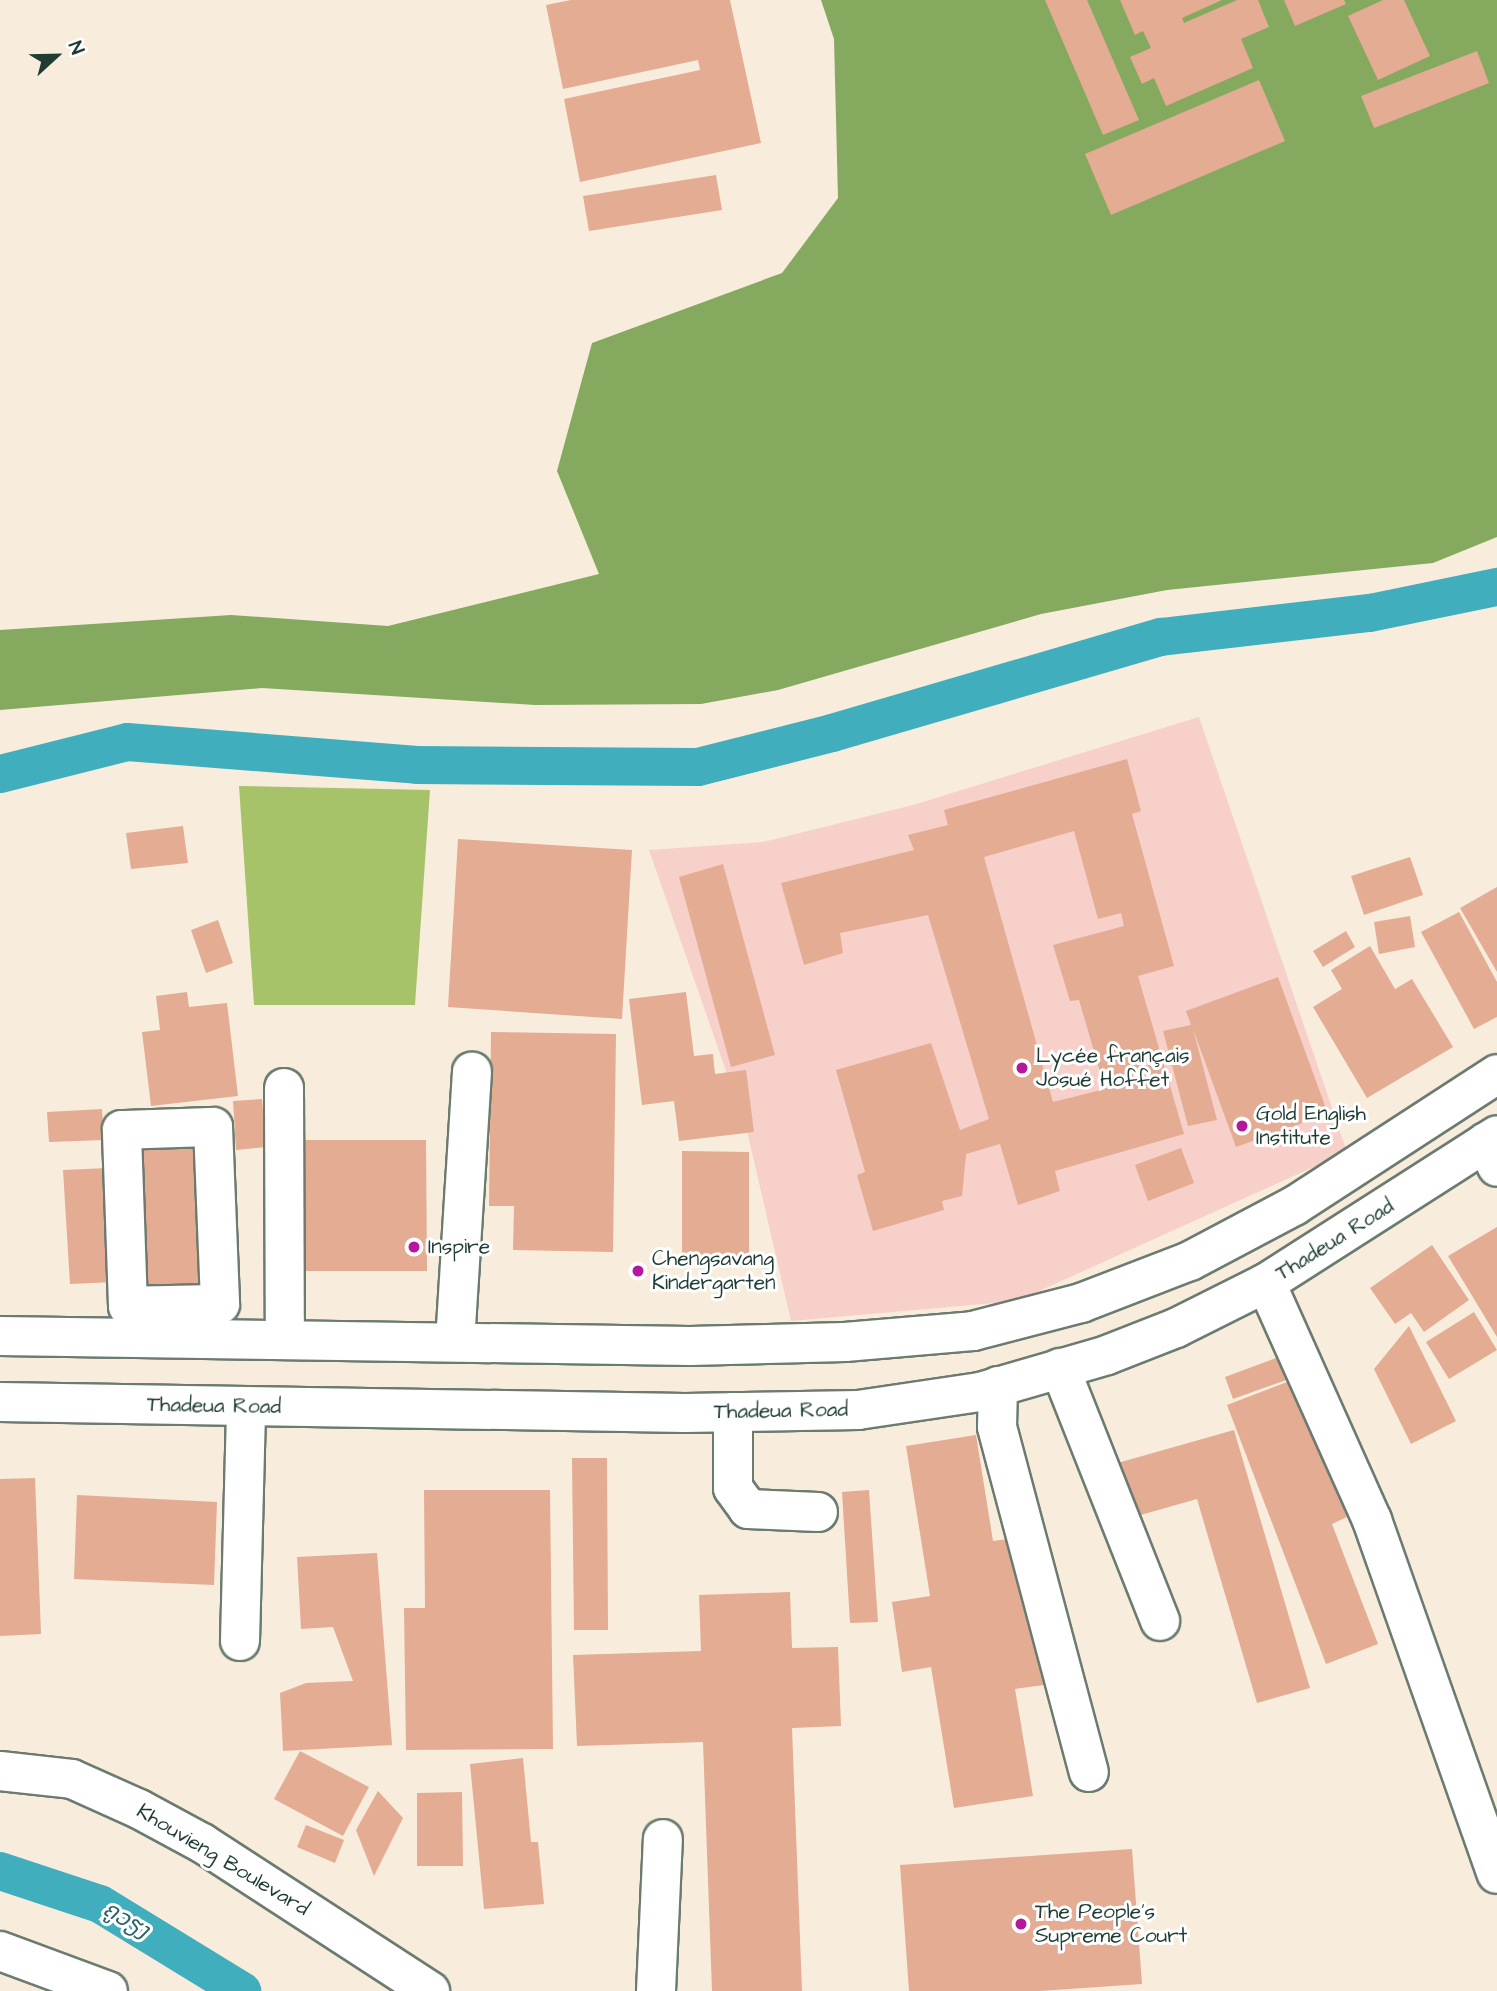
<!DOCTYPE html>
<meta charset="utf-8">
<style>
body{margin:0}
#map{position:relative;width:1497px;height:1991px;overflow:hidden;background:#f8eddc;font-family:"Architects Daughter","Noto Sans Lao",sans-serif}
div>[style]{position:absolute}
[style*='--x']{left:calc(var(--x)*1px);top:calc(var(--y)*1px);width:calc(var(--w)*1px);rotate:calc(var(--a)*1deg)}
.built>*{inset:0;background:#f7d0ca}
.green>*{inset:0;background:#a7c36a}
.forest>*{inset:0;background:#85a95e}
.canal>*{height:38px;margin:-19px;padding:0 19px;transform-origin:19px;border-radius:19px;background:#40aebd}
.building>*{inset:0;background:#e3ac93}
.roads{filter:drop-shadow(2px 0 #6b7b6f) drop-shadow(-2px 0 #6b7b6f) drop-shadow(0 2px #6b7b6f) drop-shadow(0 -2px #6b7b6f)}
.minor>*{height:38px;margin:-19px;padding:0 19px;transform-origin:19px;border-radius:19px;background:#fff}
.major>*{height:38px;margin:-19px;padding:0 19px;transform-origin:19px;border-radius:19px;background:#fff}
.dots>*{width:19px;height:19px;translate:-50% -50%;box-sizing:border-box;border:4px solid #fff;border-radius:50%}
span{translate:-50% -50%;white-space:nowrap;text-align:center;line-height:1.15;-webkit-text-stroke:6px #fff;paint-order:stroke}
.poi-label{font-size:21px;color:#1f3d34}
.left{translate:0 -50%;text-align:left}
.street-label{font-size:21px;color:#1f3d34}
.water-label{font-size:23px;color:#2b6564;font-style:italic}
.north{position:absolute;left:21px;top:21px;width:70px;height:70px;-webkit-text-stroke:5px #fff;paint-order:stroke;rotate:68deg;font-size:19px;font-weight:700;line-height:28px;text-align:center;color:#1f3d34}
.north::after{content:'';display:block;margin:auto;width:24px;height:32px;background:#1f3d34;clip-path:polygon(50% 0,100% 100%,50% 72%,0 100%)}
</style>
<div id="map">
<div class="built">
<div style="clip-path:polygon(1199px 717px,1347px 1152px,1017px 1301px,791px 1321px,747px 1131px,649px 850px,763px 842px,913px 805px)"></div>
</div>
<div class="green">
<div style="clip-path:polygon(239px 786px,430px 790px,415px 1005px,254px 1005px)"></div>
</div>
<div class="forest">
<div style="clip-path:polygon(821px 0,1497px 0,1497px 537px,1433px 563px,1167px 590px,1041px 614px,778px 690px,701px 704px,535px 705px,262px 688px,0 710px,0 630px,231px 615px,388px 626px,599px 574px,557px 471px,592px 343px,782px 273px,838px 198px,834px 39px)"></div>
</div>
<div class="canal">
<div style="--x:0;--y:774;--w:131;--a:-14.1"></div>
<div style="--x:127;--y:742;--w:291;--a:4.5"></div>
<div style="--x:417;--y:765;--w:281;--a:0.4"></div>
<div style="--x:698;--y:767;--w:138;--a:-14.2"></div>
<div style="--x:832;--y:733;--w:343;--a:-16.3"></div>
<div style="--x:1161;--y:637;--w:210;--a:-6.6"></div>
<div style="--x:1370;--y:613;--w:130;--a:-11.6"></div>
<div style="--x:0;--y:1871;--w:105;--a:18.3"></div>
<div style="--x:100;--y:1904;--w:167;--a:31.5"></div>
</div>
<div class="building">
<div style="clip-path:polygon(571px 0,730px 0,761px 143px,580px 182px,564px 99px,700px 70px,698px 60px,563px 89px,546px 5px)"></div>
<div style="clip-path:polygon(1045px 0,1087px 0,1139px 120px,1103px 135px)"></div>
<div style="clip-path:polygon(1120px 0,1222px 0,1182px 18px,1184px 23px,1237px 0,1258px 0,1269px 27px,1241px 39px,1253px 68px,1166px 106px,1154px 78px,1142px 84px,1130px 57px,1151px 48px,1143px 31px,1135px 35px)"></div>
<div style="clip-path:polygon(1284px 0,1344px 0,1346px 4px,1295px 26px)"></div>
<div style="clip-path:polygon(1383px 0,1404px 0,1430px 56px,1378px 80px,1348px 16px)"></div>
<div style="clip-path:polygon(1477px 51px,1489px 83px,1374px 128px,1361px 96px)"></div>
<div style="clip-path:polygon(1259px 80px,1285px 141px,1111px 215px,1085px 154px)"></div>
<div style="clip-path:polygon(716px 175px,722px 210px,589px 231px,583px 196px)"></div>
<div style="clip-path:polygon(evenodd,1127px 759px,1141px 811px,1132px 814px,1174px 966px,1138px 976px,1184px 1134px,1055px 1171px,1060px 1191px,1018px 1205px,1000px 1144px,966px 1154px,962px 1196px,942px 1201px,944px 1210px,873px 1231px,857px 1175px,865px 1172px,836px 1070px,931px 1043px,960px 1130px,989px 1119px,928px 915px,840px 933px,843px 953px,804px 965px,781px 883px,914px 850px,908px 835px,948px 825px,944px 810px,1127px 759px,1074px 831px,1098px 919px,1121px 913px,1124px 926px,1053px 945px,1070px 1001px,1079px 1000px,1105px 1089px,1053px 1102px,984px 857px,1074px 831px)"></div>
<div style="clip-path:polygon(183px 826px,188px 863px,131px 869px,126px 833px)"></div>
<div style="clip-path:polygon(458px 839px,632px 850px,622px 1019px,448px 1007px)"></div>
<div style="clip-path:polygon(1410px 857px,1423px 895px,1364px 915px,1351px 876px)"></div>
<div style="clip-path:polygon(723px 864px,775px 1055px,731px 1067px,679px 877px)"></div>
<div style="clip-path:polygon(1497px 887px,1497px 972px,1460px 908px)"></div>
<div style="clip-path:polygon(1459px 912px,1497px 982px,1497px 1017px,1474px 1029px,1421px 932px)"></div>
<div style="clip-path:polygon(1410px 916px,1415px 947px,1379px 954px,1374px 922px)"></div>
<div style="clip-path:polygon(218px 920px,233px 963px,206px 973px,191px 930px)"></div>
<div style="clip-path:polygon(1346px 931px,1355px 947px,1323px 967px,1313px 951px)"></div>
<div style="clip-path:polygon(1370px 946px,1395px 989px,1412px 979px,1453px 1047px,1367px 1098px,1313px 1007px,1342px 989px,1331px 970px)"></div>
<div style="clip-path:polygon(1278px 977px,1328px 1114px,1236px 1147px,1193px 1029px,1217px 1120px,1188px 1126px,1163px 1031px,1191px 1025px,1186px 1011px)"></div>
<div style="clip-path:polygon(187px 992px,189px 1007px,227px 1003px,238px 1096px,151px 1106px,142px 1032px,160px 1030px,156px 996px)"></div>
<div style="clip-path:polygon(686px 992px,694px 1056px,713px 1054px,715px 1074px,746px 1070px,754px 1132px,679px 1141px,674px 1101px,642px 1105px,629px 999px)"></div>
<div style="clip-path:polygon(491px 1032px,616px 1034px,613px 1252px,513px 1250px,514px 1206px,489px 1206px)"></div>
<div style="clip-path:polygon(262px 1099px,266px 1147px,236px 1150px,233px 1101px)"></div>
<div style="clip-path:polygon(102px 1109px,104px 1140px,49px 1142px,47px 1112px)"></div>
<div style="clip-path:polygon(291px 1140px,426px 1140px,427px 1271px,292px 1271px)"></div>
<div style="clip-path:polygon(196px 1145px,201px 1287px,145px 1288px,140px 1147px)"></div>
<div style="clip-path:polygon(1181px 1148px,1194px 1183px,1148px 1201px,1135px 1165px)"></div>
<div style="clip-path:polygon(682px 1151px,749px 1152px,749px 1266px,682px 1265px)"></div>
<div style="clip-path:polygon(108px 1168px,115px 1282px,70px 1284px,63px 1170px)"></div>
<div style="clip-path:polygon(1497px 1227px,1497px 1337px,1448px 1256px)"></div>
<div style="clip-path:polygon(1432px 1245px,1469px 1300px,1424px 1332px,1411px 1313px,1395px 1324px,1370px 1288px)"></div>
<div style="clip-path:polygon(1474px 1312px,1497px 1350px,1449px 1379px,1426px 1342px)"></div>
<div style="clip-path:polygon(1409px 1326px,1456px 1421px,1411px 1444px,1374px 1369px)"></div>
<div style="clip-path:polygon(1281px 1356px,1289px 1379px,1233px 1399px,1225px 1377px)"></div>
<div style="clip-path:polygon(1295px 1379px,1347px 1517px,1332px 1524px,1378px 1644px,1326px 1664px,1227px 1405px)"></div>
<div style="clip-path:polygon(1234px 1430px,1310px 1688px,1257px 1703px,1197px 1499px,1123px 1520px,1107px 1466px)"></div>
<div style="clip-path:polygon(976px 1435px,993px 1541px,1021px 1537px,1044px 1685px,1015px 1689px,1033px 1796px,954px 1808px,931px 1667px,902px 1672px,892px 1602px,930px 1596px,906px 1446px)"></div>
<div style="clip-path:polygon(572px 1458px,607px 1458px,608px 1630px,574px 1630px)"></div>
<div style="clip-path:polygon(35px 1478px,41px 1634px,0 1636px,0 1479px)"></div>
<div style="clip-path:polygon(424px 1490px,550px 1490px,553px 1749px,406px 1750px,404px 1608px,425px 1608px)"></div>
<div style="clip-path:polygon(869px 1490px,878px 1622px,850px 1623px,842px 1492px)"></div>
<div style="clip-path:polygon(77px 1495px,217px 1502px,214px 1585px,74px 1579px)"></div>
<div style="clip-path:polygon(377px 1553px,392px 1745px,283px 1751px,280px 1693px,306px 1683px,353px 1681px,333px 1627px,301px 1629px,297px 1557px)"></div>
<div style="clip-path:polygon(790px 1592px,792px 1648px,838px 1647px,841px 1726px,792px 1728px,802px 1991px,712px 1991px,703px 1742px,577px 1746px,573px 1655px,701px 1651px,699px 1595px)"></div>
<div style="clip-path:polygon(300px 1751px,369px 1787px,343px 1836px,274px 1799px)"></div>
<div style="clip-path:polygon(523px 1758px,531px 1842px,538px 1842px,544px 1904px,484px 1909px,470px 1764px)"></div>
<div style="clip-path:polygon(378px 1791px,403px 1818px,374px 1876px,356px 1830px)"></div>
<div style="clip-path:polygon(462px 1792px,463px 1866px,417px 1866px,417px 1793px)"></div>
<div style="clip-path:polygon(306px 1825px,344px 1840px,335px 1863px,297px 1847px)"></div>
<div style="clip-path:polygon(1132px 1849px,1142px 1984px,1040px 1991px,909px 1991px,900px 1865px)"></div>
</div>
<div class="roads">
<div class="minor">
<div style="--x:284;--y:1088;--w:251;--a:89.8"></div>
<div style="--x:213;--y:1127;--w:177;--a:87.7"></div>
<div style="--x:220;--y:1304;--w:92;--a:178.8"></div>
<div style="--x:128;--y:1306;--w:176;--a:-92"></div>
<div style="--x:122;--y:1130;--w:91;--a:-1.9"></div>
<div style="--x:1486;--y:1142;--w:27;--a:66"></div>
<div style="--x:1266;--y:1283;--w:260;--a:65.9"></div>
<div style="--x:1372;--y:1520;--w:375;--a:70.6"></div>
<div style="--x:455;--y:1342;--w:271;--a:-86.4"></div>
<div style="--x:1060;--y:1368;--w:272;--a:68.4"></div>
<div style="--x:998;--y:1386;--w:41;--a:91.4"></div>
<div style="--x:997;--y:1427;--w:357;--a:75.1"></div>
<div style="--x:733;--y:1412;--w:76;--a:90"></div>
<div style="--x:733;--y:1488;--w:26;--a:54"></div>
<div style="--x:748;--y:1509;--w:70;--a:2.5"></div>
<div style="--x:240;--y:1641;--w:235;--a:-88.5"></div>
<div style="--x:0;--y:1771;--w:72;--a:6.3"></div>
<div style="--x:72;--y:1779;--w:73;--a:24.1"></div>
<div style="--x:139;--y:1809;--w:72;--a:28.4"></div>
<div style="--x:202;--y:1843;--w:272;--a:33"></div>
<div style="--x:0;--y:1951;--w:115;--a:20.3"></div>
<div style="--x:656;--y:1991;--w:152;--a:-87.4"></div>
</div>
<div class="major">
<div style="--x:0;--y:1336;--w:690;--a:0.83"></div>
<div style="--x:690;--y:1346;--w:155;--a:-1.5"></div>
<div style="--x:845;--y:1342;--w:128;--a:-4.9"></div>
<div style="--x:973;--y:1331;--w:112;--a:-14.5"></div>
<div style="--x:1081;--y:1303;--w:117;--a:-21.1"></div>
<div style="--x:1190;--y:1261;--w:118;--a:-27.9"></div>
<div style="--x:1294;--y:1206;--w:242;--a:-33"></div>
<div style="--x:0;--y:1402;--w:685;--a:0.92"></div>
<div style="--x:685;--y:1413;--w:173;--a:-1"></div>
<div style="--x:858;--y:1410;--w:123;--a:-8.4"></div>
<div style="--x:980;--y:1392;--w:132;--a:-16.2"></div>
<div style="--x:1107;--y:1355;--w:74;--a:-21.4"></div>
<div style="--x:1176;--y:1328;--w:101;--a:-26.6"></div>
<div style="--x:1266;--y:1283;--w:274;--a:-32.6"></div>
</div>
</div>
<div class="dots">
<div style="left:1022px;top:1068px;background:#b5179e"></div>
<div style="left:1242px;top:1126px;background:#b5179e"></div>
<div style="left:414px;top:1247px;background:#b5179e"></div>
<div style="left:638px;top:1271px;background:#b5179e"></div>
<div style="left:1021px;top:1924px;background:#b5179e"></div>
</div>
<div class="poi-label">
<span class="left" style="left:1036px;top:1068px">Lycée français<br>Josué Hoffet</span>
<span class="left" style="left:1256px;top:1126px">Gold English<br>Institute</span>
<span class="left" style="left:428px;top:1247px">Inspire</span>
<span class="left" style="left:652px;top:1271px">Chengsavang<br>Kindergarten</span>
<span class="left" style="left:1035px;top:1924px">The People's<br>Supreme Court</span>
</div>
<div class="street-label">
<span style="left:1335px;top:1240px;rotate:-32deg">Thadeua Road</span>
<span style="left:214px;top:1406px;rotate:1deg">Thadeua Road</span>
<span style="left:781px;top:1411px;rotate:-1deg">Thadeua Road</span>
<span style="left:223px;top:1860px;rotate:31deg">Khouvieng Boulevard</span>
</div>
<div class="water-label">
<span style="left:126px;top:1920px;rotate:31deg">ຄູວຽງ</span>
</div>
<div class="north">N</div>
</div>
